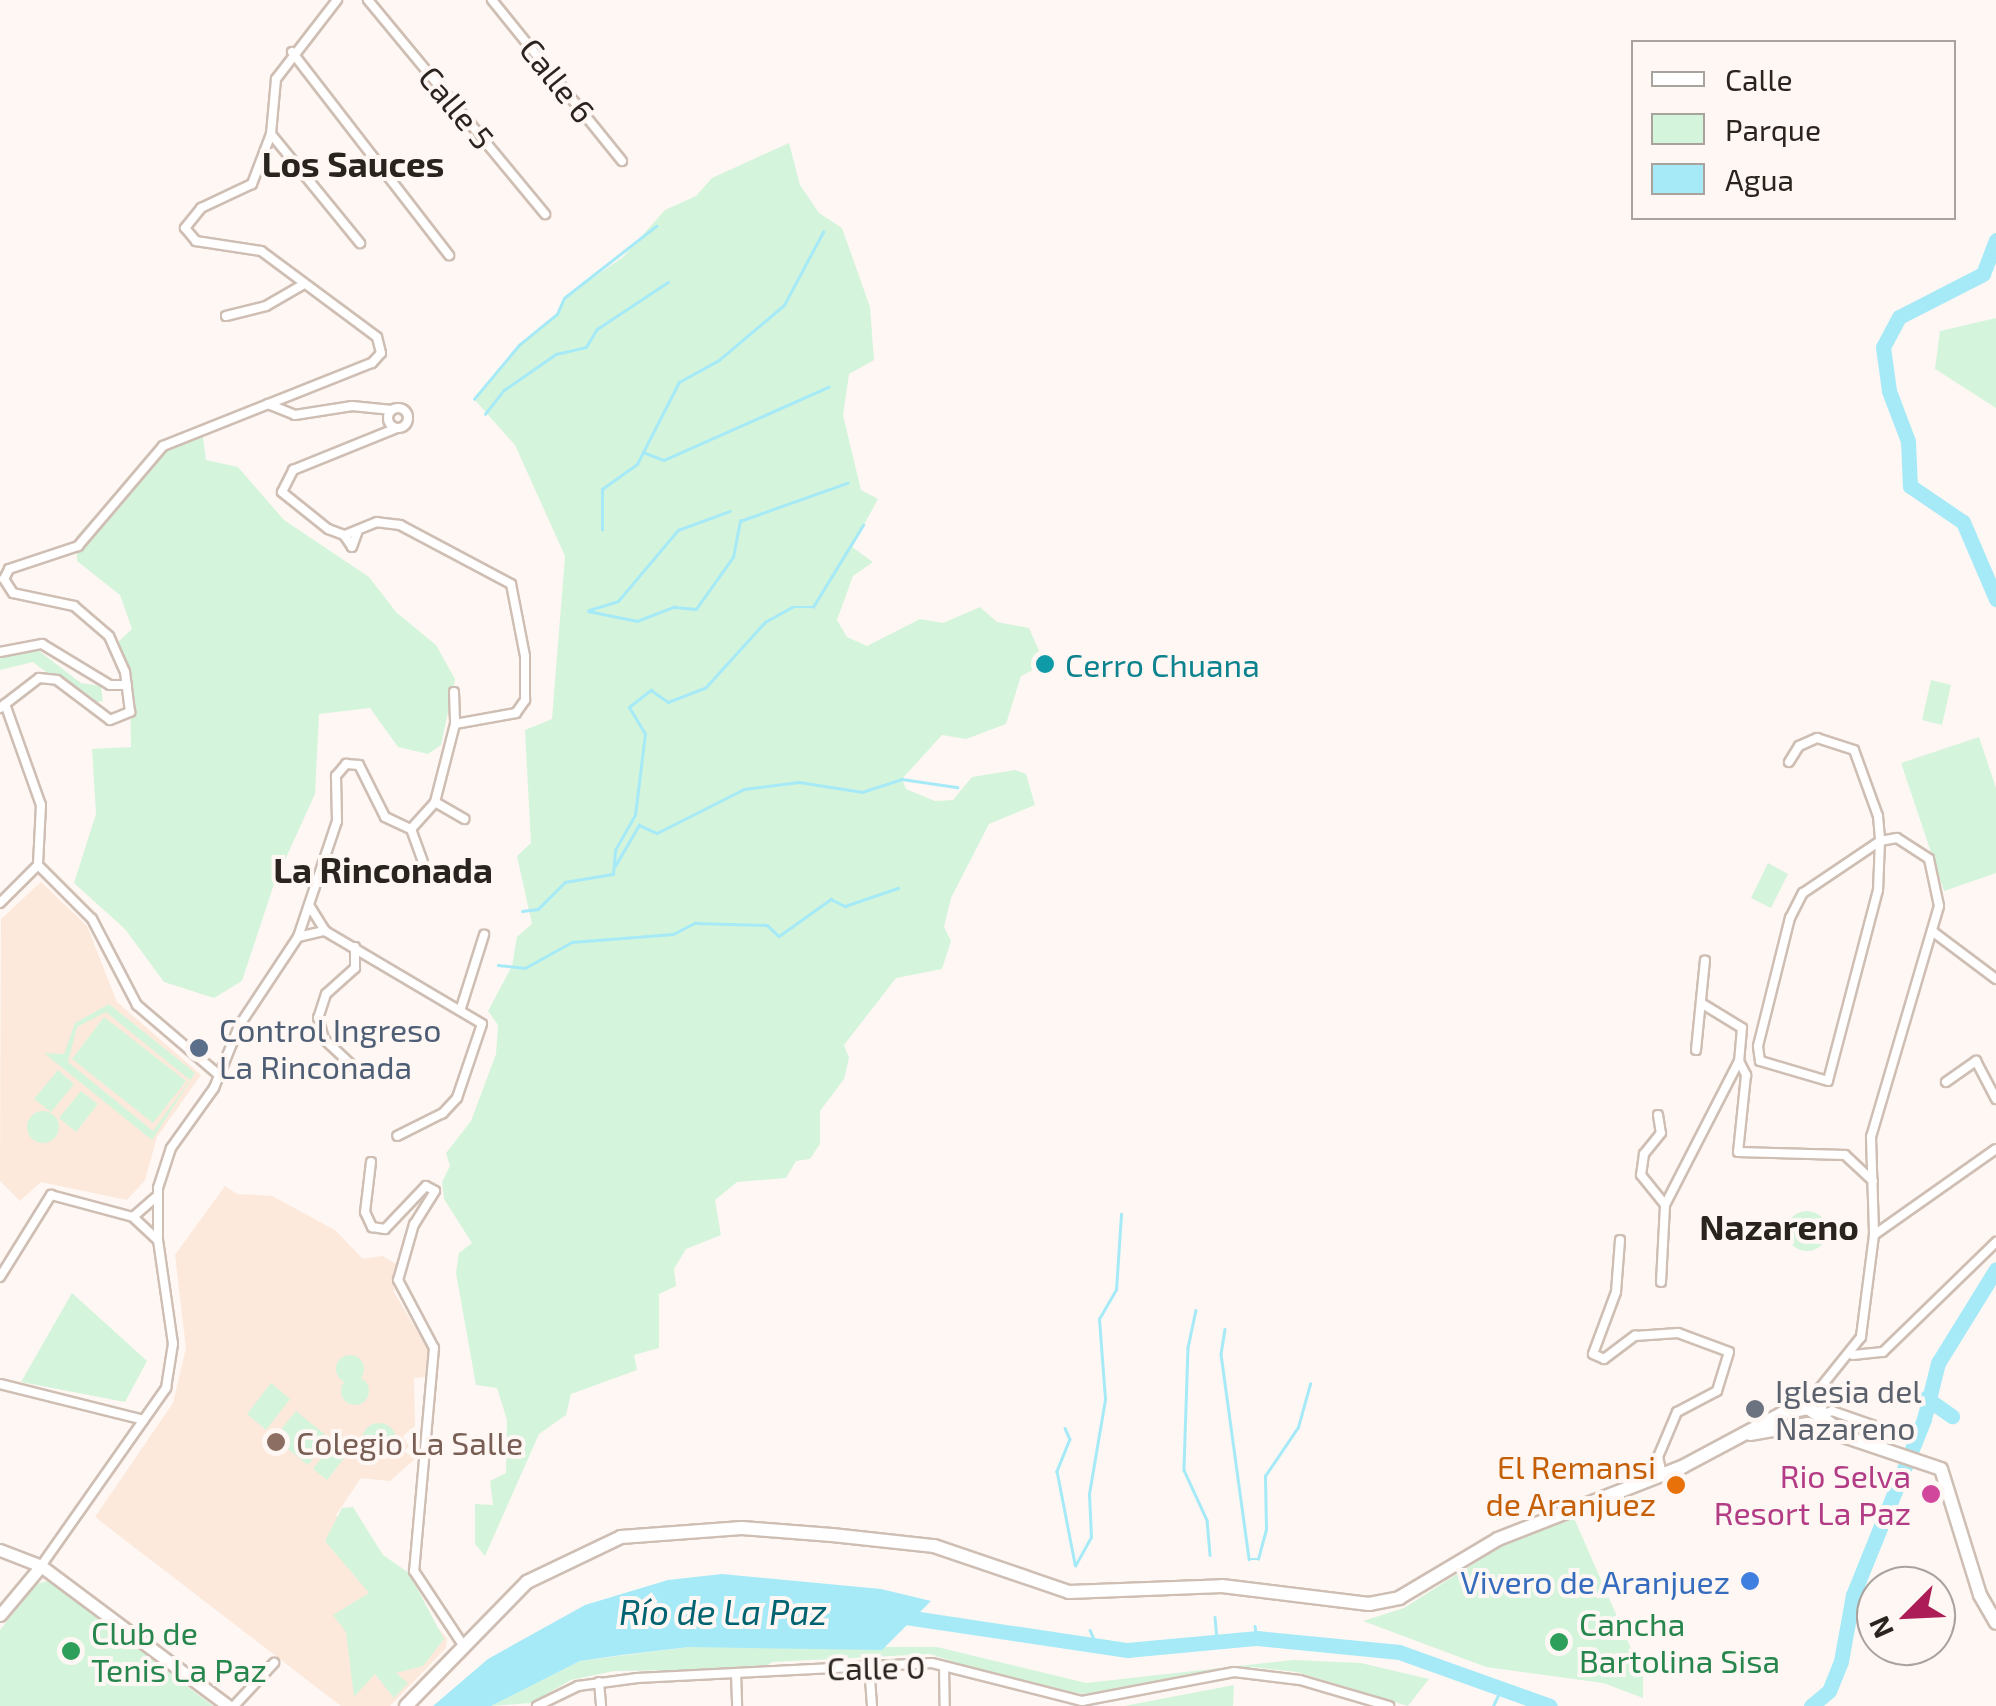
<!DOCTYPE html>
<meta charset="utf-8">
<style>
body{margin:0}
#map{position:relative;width:1996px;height:1706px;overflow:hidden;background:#fef7f3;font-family:"Exo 2",sans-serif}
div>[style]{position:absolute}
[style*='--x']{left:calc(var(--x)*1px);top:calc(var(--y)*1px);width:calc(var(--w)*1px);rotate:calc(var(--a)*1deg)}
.built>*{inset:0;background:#fce9db}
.green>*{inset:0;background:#d5f4dc}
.round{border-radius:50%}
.water>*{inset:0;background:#a6eaf7}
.stream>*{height:2.5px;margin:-1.25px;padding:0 1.25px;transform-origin:1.25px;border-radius:1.25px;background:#a6eaf7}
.river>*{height:15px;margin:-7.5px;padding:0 7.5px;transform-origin:7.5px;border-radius:7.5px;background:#a6eaf7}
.roads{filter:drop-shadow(2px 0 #cfbeb3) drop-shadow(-2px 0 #cfbeb3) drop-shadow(0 2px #cfbeb3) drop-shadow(0 -2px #cfbeb3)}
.street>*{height:8px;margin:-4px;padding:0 4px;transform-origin:4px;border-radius:4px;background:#fff}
.street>.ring{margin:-4px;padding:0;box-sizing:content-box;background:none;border:8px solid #fff;border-radius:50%}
.secondary>*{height:11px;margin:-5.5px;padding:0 5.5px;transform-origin:5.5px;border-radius:5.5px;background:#fff}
.primary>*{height:12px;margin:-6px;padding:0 6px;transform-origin:6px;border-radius:6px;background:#fff}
.dots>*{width:28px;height:28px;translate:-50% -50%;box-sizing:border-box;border:5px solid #fef7f3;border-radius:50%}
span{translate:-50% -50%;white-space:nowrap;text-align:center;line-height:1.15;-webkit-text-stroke:8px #fef7f3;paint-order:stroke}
.street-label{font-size:32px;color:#2a241f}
.culture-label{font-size:32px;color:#0d838f}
.left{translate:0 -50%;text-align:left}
.service-label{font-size:32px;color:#4e5e75}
.worship-label{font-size:32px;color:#5b616d}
.education-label{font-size:32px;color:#785e54}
.food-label{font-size:32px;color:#c56008}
.right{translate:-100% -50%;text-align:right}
.hotel-label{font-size:32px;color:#b23c85}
.shop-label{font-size:32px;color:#366cbe}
.leisure-label{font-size:32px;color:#27864d}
.neighbourhood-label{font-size:35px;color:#2a241f;font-weight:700}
.water-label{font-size:35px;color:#006371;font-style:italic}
.legend{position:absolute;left:1631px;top:40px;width:325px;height:180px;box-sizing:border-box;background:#fef7f3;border:2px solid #a9a39e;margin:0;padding:12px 18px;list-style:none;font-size:30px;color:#2a241f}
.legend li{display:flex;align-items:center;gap:20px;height:50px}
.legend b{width:50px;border:2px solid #a9a39e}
.north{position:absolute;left:1856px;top:1566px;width:100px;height:100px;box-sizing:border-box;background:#fef7f3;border:2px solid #a9a39e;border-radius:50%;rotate:246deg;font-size:28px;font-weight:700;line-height:40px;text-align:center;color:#2a241f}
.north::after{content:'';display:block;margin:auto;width:35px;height:45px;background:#ac1d57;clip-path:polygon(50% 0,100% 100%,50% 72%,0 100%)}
</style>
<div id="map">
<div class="built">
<div style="clip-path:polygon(41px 882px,87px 926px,117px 1002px,201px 1075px,157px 1137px,145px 1180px,127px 1200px,41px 1182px,20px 1201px,0 1181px,1px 919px)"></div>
<div style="clip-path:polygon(225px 1186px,237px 1194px,272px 1196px,335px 1230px,363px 1259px,383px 1256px,396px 1264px,394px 1292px,430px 1353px,424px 1377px,414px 1378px,415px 1426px,403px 1436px,409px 1447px,404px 1451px,415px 1459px,390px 1481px,361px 1478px,336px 1515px,447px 1638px,446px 1648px,390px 1706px,341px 1706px,95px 1517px,173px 1403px,186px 1348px,175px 1255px)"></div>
</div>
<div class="green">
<div style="clip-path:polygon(789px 143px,800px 185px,819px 213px,842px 228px,870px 307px,874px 360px,849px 374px,843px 415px,861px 490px,878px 499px,852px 547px,873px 562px,853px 576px,837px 620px,847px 637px,867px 646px,920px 619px,943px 623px,980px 607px,997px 622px,1029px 628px,1045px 664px,1021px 676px,1006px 724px,966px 739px,942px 735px,902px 779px,906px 789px,935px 801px,953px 800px,972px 777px,1015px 770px,1026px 774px,1035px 805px,989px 824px,951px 898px,944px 927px,951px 941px,942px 969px,896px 978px,844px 1045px,849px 1058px,844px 1079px,820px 1111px,820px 1144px,810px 1159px,796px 1161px,786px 1178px,737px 1182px,715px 1200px,721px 1235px,686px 1249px,674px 1269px,676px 1286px,659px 1294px,659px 1348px,634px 1355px,637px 1370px,571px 1394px,566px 1415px,539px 1434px,485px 1556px,475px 1544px,475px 1504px,493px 1505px,490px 1481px,506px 1473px,507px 1420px,497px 1388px,476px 1385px,456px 1273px,459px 1253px,472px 1243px,444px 1199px,442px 1182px,450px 1166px,446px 1153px,471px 1121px,496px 1054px,498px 1025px,488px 1011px,512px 966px,517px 937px,532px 924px,517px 856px,531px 843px,525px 730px,552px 719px,565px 556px,515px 445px,474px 399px,519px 345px,557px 315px,564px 298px,623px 257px,665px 210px,696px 196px,712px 178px)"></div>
<div style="clip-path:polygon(1996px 318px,1996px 408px,1935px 369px,1940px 331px)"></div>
<div style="clip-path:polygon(202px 431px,206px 460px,238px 467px,284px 520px,369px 577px,396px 612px,436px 645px,455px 679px,441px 745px,428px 754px,398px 747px,370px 708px,319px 714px,315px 794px,274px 884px,242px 981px,214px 998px,164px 982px,125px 929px,74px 883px,96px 814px,92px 749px,131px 747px,130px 689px,118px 642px,132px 629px,120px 595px,77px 561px,76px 537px,157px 446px)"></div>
<div style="clip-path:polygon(35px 648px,81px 683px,101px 686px,103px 701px,87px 704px,33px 662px,0 670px,0 651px)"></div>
<div style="clip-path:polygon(1931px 680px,1951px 685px,1942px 725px,1922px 720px)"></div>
<div style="clip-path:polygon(1979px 737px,1996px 788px,1996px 873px,1944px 891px,1901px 763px)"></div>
<div style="clip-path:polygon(1768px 863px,1788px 874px,1771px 908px,1751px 898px)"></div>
<div style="clip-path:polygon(evenodd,109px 1004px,195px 1073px,152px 1140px,44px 1053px,64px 1054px,75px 1023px,109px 1004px,106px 1012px,190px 1080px,153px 1131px,68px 1062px,77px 1027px,106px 1012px)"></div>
<div style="clip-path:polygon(104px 1017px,186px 1081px,153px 1123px,72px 1059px)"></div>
<div style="clip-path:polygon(58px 1070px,74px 1084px,51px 1112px,34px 1099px)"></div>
<div style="clip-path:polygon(81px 1091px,98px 1104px,76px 1132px,59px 1118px)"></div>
<div class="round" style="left:27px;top:1111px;width:32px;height:32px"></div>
<div class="round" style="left:1787px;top:1211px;width:40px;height:40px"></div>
<div style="clip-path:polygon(72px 1293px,147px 1361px,125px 1402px,21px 1382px)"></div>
<div class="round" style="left:336px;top:1355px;width:28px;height:28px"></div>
<div class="round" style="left:341px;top:1377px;width:28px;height:28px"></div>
<div style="clip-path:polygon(271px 1383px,290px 1399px,266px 1430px,247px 1414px)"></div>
<div style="clip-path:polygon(296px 1411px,329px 1438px,308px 1465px,274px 1438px)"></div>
<div class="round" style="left:362px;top:1423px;width:34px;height:34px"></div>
<div style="clip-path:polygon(334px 1442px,348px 1453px,327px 1480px,313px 1469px)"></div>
<div style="clip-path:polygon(353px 1507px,383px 1555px,409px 1573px,444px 1639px,423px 1666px,396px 1673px,408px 1683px,394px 1698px,375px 1674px,354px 1697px,346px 1632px,333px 1615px,369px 1593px,325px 1541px,342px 1508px)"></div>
<div style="clip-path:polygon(1574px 1518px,1643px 1676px,1643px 1698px,1603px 1683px,1486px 1667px,1363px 1621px,1404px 1608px,1503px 1545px)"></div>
<div style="clip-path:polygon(48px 1581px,53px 1584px,213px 1706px,0 1706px,0 1630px,36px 1584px)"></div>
<div style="clip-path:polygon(689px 1647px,937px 1647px,1086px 1683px,1293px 1660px,1361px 1663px,1429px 1679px,1408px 1706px,1297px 1672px,1252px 1667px,1084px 1694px,1031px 1687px,930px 1654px,772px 1662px,762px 1669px,614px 1671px,571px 1680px,531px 1703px,491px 1706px,580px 1661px)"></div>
<div style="clip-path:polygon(1234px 1685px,1233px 1706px,1121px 1706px,1124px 1706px)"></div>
</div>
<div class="water">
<div style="clip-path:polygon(722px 1574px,881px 1589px,931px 1601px,882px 1650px,689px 1647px,622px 1655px,580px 1661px,491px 1706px,433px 1706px,488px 1659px,585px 1605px,668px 1580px)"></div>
</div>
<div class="stream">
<div style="--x:474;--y:399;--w:70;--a:-50.2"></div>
<div style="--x:519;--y:345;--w:49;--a:-39.2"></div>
<div style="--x:557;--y:314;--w:17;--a:-66"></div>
<div style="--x:564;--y:298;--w:117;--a:-38"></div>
<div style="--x:485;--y:414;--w:31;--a:-52"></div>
<div style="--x:504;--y:390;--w:63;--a:-34.7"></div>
<div style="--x:556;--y:354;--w:31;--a:-13"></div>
<div style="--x:586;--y:347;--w:21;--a:-59"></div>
<div style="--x:597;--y:329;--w:85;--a:-33.5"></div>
<div style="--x:643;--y:452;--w:22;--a:21"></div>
<div style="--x:664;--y:460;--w:180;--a:-24"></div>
<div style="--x:602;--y:530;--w:41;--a:-90"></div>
<div style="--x:602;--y:489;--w:43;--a:-35.5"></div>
<div style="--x:637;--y:464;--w:92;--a:-62.9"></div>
<div style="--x:679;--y:382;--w:46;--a:-28.8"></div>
<div style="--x:719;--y:360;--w:85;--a:-40.2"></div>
<div style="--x:784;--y:305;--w:83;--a:-61.9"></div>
<div style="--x:589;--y:610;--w:30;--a:-17"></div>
<div style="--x:618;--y:601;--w:93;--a:-49.8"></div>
<div style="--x:678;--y:530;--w:55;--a:-20.1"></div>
<div style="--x:588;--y:611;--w:50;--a:11.5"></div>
<div style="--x:637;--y:621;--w:40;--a:-21"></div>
<div style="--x:674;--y:607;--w:22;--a:5"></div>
<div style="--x:696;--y:609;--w:64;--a:-54.6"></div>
<div style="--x:733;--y:557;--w:37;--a:-79"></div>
<div style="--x:740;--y:521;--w:114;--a:-19.6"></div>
<div style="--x:615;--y:866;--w:48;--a:-59.7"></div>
<div style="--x:639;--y:825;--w:20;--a:24"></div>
<div style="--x:657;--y:833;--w:97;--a:-26.8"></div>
<div style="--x:744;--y:789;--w:55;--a:-7.3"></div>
<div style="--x:799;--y:782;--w:64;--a:9"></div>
<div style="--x:862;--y:792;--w:42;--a:-18"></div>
<div style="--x:902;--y:779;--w:56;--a:8.3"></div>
<div style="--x:522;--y:911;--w:16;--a:-7"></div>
<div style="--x:538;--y:909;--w:38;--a:-45"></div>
<div style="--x:565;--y:882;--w:49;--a:-9.5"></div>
<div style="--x:613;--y:874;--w:24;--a:-85"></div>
<div style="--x:615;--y:850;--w:40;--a:-60.3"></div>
<div style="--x:635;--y:815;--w:82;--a:-83"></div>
<div style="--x:645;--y:734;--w:31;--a:-121"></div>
<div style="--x:629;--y:707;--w:28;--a:-38"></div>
<div style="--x:651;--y:690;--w:21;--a:35"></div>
<div style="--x:668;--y:702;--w:40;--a:-21"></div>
<div style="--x:705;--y:688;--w:89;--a:-47.7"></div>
<div style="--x:765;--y:622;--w:31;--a:-29"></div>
<div style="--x:792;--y:607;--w:21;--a:0"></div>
<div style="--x:813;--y:607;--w:96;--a:-58.6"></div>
<div style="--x:498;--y:965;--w:27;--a:6"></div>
<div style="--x:525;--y:968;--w:54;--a:-29"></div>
<div style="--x:572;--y:942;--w:101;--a:-4.5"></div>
<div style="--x:673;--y:934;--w:25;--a:-27"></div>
<div style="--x:695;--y:923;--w:72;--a:1.6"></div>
<div style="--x:767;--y:925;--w:16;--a:43"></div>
<div style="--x:779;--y:936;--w:64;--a:-35.4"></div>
<div style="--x:831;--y:899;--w:16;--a:27"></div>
<div style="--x:845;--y:906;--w:56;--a:-18.8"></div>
<div style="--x:1196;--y:1310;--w:38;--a:102"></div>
<div style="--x:1188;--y:1347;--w:123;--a:91.9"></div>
<div style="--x:1184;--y:1470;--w:55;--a:65.3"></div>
<div style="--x:1207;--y:1520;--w:35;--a:85"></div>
<div style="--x:1225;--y:1329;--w:25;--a:99"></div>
<div style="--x:1221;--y:1354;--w:207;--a:82.2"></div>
<div style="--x:1249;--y:1559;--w:9;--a:0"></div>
<div style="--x:1258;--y:1559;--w:30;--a:-75"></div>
<div style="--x:1266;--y:1530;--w:54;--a:-91.1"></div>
<div style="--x:1265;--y:1476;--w:59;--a:-56"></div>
<div style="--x:1298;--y:1427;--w:45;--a:-74.4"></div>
<div style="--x:1065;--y:1428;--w:12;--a:66"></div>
<div style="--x:1070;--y:1439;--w:35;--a:112"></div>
<div style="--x:1057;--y:1471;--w:95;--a:79"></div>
<div style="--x:1075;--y:1566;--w:33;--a:-61"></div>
<div style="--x:1091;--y:1537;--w:43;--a:-92.7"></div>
<div style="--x:1089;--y:1494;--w:96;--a:-80.4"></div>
<div style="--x:1105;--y:1399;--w:80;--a:-94.3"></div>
<div style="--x:1099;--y:1319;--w:34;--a:-60"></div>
<div style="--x:1116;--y:1290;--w:76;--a:-86.2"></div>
<div style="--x:1215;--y:1617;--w:25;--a:85"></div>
<div style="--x:1255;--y:1626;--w:12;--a:81"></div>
<div style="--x:1090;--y:1630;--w:17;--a:66"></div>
<div style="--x:1493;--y:1706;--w:21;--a:-65"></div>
</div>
<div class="river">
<div style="--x:1996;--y:240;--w:36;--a:111"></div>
<div style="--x:1983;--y:274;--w:94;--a:152.9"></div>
<div style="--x:1899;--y:317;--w:34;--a:118"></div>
<div style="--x:1883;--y:347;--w:44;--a:82.2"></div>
<div style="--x:1889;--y:391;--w:53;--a:69.2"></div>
<div style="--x:1908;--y:441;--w:45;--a:87.5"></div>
<div style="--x:1910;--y:486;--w:64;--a:34.2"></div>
<div style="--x:1963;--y:522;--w:84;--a:66.8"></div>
<div style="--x:1926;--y:1398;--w:32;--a:35"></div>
<div style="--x:899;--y:1616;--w:231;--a:8.5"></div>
<div style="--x:1127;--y:1650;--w:131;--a:-5.3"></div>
<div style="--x:1257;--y:1638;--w:143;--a:5.6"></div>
<div style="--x:1399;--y:1652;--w:160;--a:19.7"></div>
<div style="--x:1811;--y:1706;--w:23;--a:-40"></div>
<div style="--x:1829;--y:1691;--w:32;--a:-68"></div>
<div style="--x:1841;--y:1661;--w:67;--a:-79.7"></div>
<div style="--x:1853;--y:1595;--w:190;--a:-68"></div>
<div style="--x:1924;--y:1419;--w:58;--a:-76"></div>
<div style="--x:1938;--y:1363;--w:110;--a:-58.3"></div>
</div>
<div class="roads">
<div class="street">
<div style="--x:368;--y:0;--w:278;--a:50.4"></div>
<div style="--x:492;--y:0;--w:207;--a:51.1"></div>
<div style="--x:292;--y:52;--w:257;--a:52.3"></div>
<div style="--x:271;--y:134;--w:141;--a:50.8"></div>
<div style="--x:226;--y:316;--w:41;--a:-14"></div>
<div style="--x:266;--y:306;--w:44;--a:-30.1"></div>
<div style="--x:268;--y:404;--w:29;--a:22"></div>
<div style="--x:295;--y:415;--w:58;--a:-9"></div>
<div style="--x:352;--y:406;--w:40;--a:5.7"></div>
<div class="ring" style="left:388px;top:408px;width:12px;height:12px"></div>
<div style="--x:344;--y:535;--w:14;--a:56"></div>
<div style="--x:352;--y:547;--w:15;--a:-70"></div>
<div style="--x:0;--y:652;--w:43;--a:-10.8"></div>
<div style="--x:42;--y:644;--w:79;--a:31.1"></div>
<div style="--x:110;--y:685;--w:17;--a:0"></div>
<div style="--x:454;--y:692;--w:32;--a:88"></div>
<div style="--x:5;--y:704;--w:107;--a:70.4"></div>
<div style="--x:41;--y:805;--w:60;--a:92.9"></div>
<div style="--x:38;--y:865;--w:76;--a:45"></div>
<div style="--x:92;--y:919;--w:97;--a:62.4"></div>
<div style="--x:137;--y:1005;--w:109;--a:40.5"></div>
<div style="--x:0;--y:708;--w:49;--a:-37.6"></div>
<div style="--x:39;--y:678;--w:18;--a:6"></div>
<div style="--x:57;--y:680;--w:66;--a:37"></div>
<div style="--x:110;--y:720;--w:22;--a:-22"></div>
<div style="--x:130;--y:712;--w:40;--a:-97.1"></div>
<div style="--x:125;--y:672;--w:39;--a:-114"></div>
<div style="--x:109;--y:636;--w:46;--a:-139.4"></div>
<div style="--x:74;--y:606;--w:62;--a:-168"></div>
<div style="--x:13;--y:593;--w:17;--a:-123"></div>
<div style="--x:4;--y:579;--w:11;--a:-63"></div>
<div style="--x:9;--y:569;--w:73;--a:-18.4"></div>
<div style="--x:78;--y:546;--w:131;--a:-49.6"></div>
<div style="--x:163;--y:446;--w:225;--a:-21.7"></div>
<div style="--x:372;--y:363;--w:13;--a:-48"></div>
<div style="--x:381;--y:353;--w:16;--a:-104"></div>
<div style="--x:377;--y:337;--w:144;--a:-143.4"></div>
<div style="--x:261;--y:251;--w:66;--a:-171.3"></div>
<div style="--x:196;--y:241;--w:17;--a:-130"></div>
<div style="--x:185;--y:228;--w:26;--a:-51"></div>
<div style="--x:201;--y:208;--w:56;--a:-25.2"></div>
<div style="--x:252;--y:184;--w:53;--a:-69.2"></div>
<div style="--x:271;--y:134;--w:55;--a:-84.8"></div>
<div style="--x:276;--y:79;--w:100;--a:-52.3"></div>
<div style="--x:1789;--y:762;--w:19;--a:-58"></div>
<div style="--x:1799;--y:746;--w:20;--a:-24"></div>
<div style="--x:1817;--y:738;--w:39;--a:18"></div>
<div style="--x:1854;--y:750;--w:70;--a:70"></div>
<div style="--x:1878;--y:816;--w:25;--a:85"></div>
<div style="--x:1880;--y:841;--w:49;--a:92.3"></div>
<div style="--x:1878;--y:890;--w:197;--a:104.7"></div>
<div style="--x:1828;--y:1081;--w:71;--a:-163.6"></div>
<div style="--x:1760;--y:1061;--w:15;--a:-98"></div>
<div style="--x:1758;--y:1046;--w:132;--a:-76"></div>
<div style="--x:1790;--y:918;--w:28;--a:-63"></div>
<div style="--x:1803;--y:893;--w:93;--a:-34"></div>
<div style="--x:1880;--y:841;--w:17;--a:-10"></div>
<div style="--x:1897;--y:838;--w:38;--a:33"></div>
<div style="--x:1929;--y:859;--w:48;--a:78"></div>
<div style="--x:1939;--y:906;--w:241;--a:106.4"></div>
<div style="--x:1871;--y:1137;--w:98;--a:88.2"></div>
<div style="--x:1874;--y:1235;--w:103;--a:97.3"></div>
<div style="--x:1861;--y:1337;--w:91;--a:128.8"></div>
<div style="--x:435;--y:802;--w:34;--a:30"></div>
<div style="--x:411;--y:829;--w:35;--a:70"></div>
<div style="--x:0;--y:903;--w:54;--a:-45"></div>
<div style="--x:309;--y:905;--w:31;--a:58"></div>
<div style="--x:325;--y:931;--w:182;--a:30.6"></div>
<div style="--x:482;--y:1024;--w:78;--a:108.7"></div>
<div style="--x:457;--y:1098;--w:21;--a:133"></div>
<div style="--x:443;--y:1113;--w:51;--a:153.4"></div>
<div style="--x:1932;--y:931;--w:80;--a:36.9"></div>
<div style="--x:298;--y:937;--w:28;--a:-13"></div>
<div style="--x:355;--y:947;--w:21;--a:90"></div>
<div style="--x:355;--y:968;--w:39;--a:138"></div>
<div style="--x:326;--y:994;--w:25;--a:108"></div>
<div style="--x:318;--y:1018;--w:22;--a:74"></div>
<div style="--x:324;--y:1039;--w:48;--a:43.3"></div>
<div style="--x:1701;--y:1003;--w:48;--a:31.4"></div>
<div style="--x:1742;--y:1028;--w:33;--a:95"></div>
<div style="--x:461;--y:1008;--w:77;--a:-72.5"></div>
<div style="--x:1696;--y:1050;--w:90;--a:-84.3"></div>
<div style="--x:1946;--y:1082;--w:37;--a:-35"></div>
<div style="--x:1976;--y:1061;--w:43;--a:62.2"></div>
<div style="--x:1658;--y:1115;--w:18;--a:81"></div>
<div style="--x:1661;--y:1133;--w:27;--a:129"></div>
<div style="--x:1644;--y:1154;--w:21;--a:98"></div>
<div style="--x:1641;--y:1175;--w:38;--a:51"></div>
<div style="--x:371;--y:1162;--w:50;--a:96.8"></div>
<div style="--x:365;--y:1212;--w:17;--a:65"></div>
<div style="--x:372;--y:1227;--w:13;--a:9"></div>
<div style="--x:385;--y:1229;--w:59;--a:-46.4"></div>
<div style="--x:426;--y:1186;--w:10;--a:29"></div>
<div style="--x:435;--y:1191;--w:39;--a:122"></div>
<div style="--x:414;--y:1224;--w:58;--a:105.9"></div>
<div style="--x:398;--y:1280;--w:77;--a:62.1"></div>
<div style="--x:434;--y:1348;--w:224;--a:95.1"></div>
<div style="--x:414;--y:1571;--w:89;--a:56.5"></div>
<div style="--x:133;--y:1217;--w:30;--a:-41"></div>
<div style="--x:1874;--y:1235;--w:149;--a:-35.2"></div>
<div style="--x:1620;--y:1240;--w:52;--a:94.4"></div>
<div style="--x:1616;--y:1292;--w:66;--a:110.4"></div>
<div style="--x:1593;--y:1354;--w:12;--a:24"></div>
<div style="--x:1604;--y:1359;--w:39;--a:-37"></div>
<div style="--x:1635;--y:1336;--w:43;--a:-4"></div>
<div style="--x:1678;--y:1333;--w:54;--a:20.4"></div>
<div style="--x:1729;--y:1352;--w:41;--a:107.1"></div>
<div style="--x:1717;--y:1391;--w:45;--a:152.3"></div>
<div style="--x:1677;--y:1412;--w:49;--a:112.9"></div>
<div style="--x:1658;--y:1457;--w:18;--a:77"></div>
<div style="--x:0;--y:1277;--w:97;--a:-58.1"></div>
<div style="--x:51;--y:1195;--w:85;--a:15"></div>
<div style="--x:133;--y:1217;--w:33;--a:43"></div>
<div style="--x:1661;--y:1282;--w:77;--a:-87"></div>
<div style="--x:1665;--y:1205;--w:162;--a:-62.8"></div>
<div style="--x:1739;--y:1061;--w:16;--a:63"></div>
<div style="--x:1746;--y:1075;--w:77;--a:95.9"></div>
<div style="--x:1738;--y:1152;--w:107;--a:1.6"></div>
<div style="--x:1845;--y:1155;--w:38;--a:43"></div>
<div style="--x:1853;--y:1355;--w:30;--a:-6"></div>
<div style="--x:1883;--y:1352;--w:158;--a:-44.2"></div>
<div style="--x:0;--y:1384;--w:148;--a:14"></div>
<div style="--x:1828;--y:1387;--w:29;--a:106"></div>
<div style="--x:1820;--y:1415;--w:13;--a:-18"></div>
<div style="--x:1832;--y:1411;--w:60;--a:19.3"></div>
<div style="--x:41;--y:1566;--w:218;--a:-54.9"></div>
<div style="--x:166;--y:1388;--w:45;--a:-81"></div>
<div style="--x:173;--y:1344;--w:105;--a:-98.2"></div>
<div style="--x:158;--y:1240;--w:52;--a:-90"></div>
<div style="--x:158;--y:1188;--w:42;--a:-72"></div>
<div style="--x:171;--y:1148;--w:74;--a:-54.4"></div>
<div style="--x:214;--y:1088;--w:67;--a:-68"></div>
<div style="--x:239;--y:1026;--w:107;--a:-56.5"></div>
<div style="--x:298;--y:937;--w:122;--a:-71.4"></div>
<div style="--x:337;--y:821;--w:45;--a:-91.3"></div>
<div style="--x:336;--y:776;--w:16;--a:-50"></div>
<div style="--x:346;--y:764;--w:13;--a:4"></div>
<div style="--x:359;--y:765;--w:58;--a:63.4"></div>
<div style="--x:385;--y:817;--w:29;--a:25"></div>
<div style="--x:411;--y:829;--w:36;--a:-48"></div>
<div style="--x:435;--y:802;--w:81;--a:-75.6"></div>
<div style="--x:455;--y:724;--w:62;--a:-10.2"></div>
<div style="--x:516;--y:713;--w:16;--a:-55"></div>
<div style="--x:525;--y:700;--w:44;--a:-90"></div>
<div style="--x:525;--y:656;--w:73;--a:-101"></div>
<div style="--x:511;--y:584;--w:126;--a:-152"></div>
<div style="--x:400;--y:525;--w:23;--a:-173"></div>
<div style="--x:377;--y:522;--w:35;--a:158"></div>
<div style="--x:344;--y:535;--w:17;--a:-159"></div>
<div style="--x:328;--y:529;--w:59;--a:-141.2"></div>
<div style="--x:282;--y:492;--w:25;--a:-63"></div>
<div style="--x:293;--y:470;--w:112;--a:-22"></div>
<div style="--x:869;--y:1665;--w:41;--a:85.8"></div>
<div style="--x:944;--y:1667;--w:39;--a:89"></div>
<div style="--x:736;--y:1673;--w:33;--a:88"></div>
<div style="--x:599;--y:1682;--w:24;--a:85"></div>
<div style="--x:234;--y:1706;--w:59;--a:-47.1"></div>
<div style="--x:537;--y:1706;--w:46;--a:-26"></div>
<div style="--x:578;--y:1686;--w:60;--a:-7.7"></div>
<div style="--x:637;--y:1678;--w:295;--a:-2.9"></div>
<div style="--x:932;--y:1663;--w:155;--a:14.2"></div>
<div style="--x:1082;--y:1701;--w:155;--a:-10.8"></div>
<div style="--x:1234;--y:1672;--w:66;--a:6.9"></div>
<div style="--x:1300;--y:1680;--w:93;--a:16.3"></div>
</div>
<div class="secondary">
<div style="--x:0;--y:1550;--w:44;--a:21.3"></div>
<div style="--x:41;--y:1566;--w:234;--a:36.8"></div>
<div style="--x:0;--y:1615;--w:64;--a:-50.1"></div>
</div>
<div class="primary">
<div style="--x:1750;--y:1434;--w:59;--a:-9.8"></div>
<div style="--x:1808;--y:1424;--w:140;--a:18.7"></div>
<div style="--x:1941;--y:1469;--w:132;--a:72.8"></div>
<div style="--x:1980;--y:1595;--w:32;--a:60"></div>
<div style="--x:406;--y:1706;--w:173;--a:-45.7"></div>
<div style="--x:527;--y:1582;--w:104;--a:-25.6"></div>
<div style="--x:621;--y:1537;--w:121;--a:-4.3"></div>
<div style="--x:742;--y:1528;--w:90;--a:4.4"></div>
<div style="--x:832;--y:1535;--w:103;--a:6.2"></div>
<div style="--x:934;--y:1546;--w:143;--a:18.8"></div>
<div style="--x:1069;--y:1592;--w:153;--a:-2.2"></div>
<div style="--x:1222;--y:1586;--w:148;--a:7"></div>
<div style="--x:1369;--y:1604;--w:31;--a:-11"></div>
<div style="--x:1399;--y:1598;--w:115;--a:-30.8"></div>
<div style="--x:1498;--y:1539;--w:198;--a:-21.4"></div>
<div style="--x:1682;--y:1467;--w:115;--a:-28.1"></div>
<div style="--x:1783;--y:1413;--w:25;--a:-11"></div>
<div style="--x:1808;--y:1408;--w:38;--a:35"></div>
</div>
</div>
<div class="dots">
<div style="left:1045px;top:664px;background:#0f9aa8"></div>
<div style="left:199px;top:1048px;background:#5c6f8a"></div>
<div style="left:1755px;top:1409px;background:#6b7280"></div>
<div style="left:276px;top:1442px;background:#8d6e63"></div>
<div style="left:1676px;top:1485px;background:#e8710a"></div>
<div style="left:1931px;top:1494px;background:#d1479c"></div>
<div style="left:1750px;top:1581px;background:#3f7fe0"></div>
<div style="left:1559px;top:1642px;background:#2e9e5b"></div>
<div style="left:71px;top:1651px;background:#2e9e5b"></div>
</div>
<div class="street-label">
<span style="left:558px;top:80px;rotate:51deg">Calle 6</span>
<span style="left:457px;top:107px;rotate:50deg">Calle 5</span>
<span style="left:876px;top:1667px;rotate:-1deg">Calle 0</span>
</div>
<div class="culture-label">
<span class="left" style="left:1065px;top:664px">Cerro Chuana</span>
</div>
<div class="service-label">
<span class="left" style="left:219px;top:1048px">Control Ingreso<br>La Rinconada</span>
</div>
<div class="worship-label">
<span class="left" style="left:1775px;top:1409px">Iglesia del<br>Nazareno</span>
</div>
<div class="education-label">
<span class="left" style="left:296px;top:1442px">Colegio La Salle</span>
</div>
<div class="food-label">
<span class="right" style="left:1656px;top:1485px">El Remansi<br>de Aranjuez</span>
</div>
<div class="hotel-label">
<span class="right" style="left:1911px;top:1494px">Rio Selva<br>Resort La Paz</span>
</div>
<div class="shop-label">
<span class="right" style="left:1730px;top:1581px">Vivero de Aranjuez</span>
</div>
<div class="leisure-label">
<span class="left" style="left:1579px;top:1642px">Cancha<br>Bartolina Sisa</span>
<span class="left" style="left:91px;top:1651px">Club de<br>Tenis La Paz</span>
</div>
<div class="neighbourhood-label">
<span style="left:353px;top:163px">Los Sauces</span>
<span style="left:383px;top:869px">La Rinconada</span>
<span style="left:1779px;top:1226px">Nazareno</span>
</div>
<div class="water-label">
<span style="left:723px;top:1611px">Río de La Paz</span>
</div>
<ul class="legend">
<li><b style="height:12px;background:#fff"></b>Calle</li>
<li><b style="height:28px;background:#d5f4dc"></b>Parque</li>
<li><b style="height:28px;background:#a6eaf7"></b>Agua</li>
</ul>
<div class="north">N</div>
</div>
